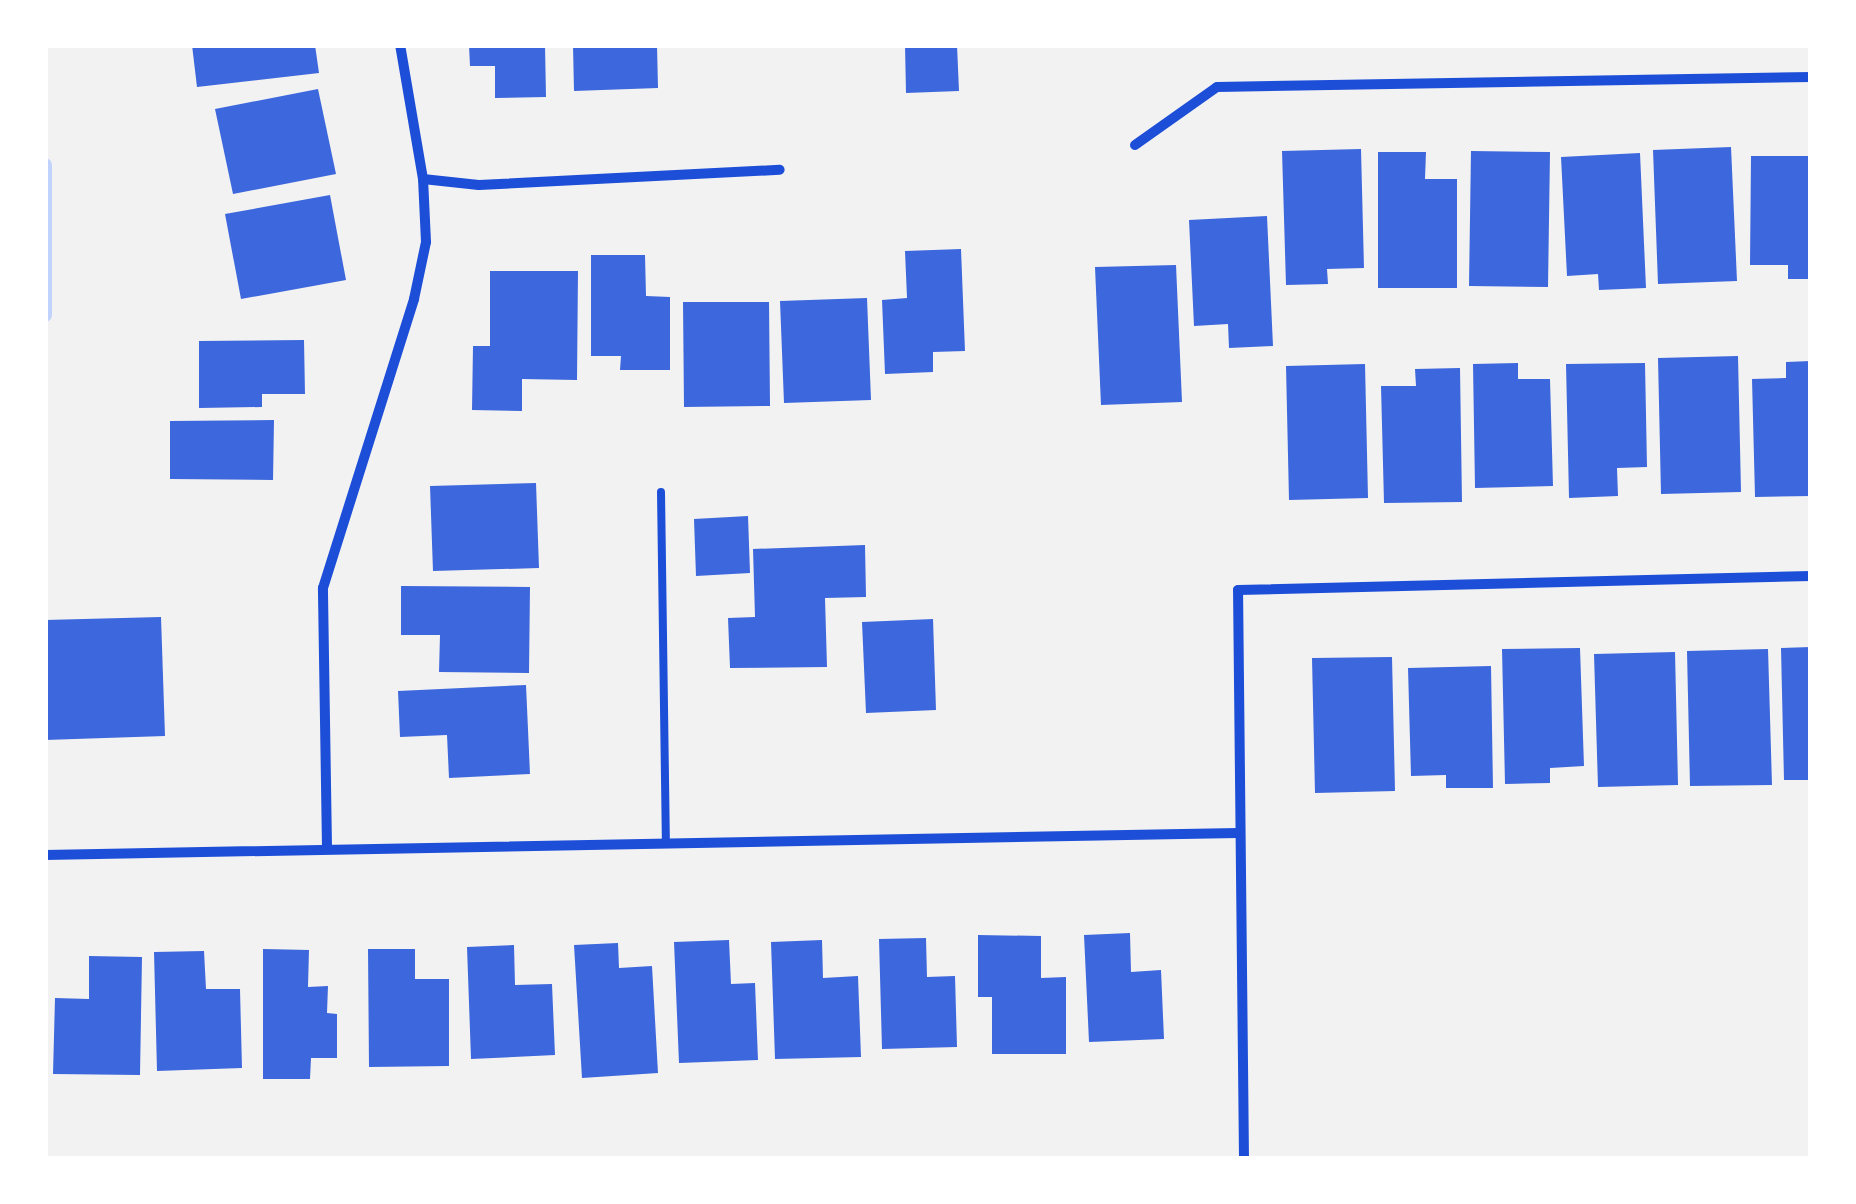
<!DOCTYPE html>
<style>
body{margin:0}
#map{position:relative;width:1856px;height:1204px;overflow:hidden;background:#f2f2f2;font-family:"Public Sans",sans-serif}
div>[style]{position:absolute}
[style*='--x']{left:calc(var(--x)*1px);top:calc(var(--y)*1px);width:calc(var(--w)*1px);rotate:calc(var(--a)*1deg)}
.stream>*{height:14px;margin:-7px;padding:0 7px;transform-origin:7px;border-radius:7px;background:#bfd3fe}
.building>*{inset:0;background:#3d67dc}
.service>*{height:8px;margin:-4px;padding:0 4px;transform-origin:4px;border-radius:4px;background:#1d4ed8}
.minor>*{height:10px;margin:-5px;padding:0 5px;transform-origin:5px;border-radius:5px;background:#1d4ed8}
span{translate:-50% -50%;white-space:nowrap;text-align:center;line-height:1.15;-webkit-text-stroke:8px #fff;paint-order:stroke}
.frame{position:absolute;inset:0;border:48px solid #fff;pointer-events:none}
</style>
<div id="map">
<div class="stream">
<div style="--x:45;--y:165;--w:150;--a:90"></div>
</div>
<div class="building">
<div style="clip-path:polygon(192px 45px,315px 45px,319px 73px,197px 87px)"></div>
<div style="clip-path:polygon(469px 45px,545px 45px,546px 97px,495px 98px,495px 66px,470px 66px)"></div>
<div style="clip-path:polygon(573px 45px,657px 45px,658px 88px,574px 91px)"></div>
<div style="clip-path:polygon(905px 45px,957px 45px,959px 91px,906px 93px)"></div>
<div style="clip-path:polygon(318px 89px,336px 174px,233px 194px,215px 109px)"></div>
<div style="clip-path:polygon(1731px 147px,1737px 281px,1658px 284px,1653px 150px)"></div>
<div style="clip-path:polygon(1361px 149px,1364px 268px,1327px 269px,1328px 284px,1286px 285px,1282px 151px)"></div>
<div style="clip-path:polygon(1471px 151px,1550px 152px,1548px 287px,1469px 286px)"></div>
<div style="clip-path:polygon(1378px 152px,1426px 152px,1425px 179px,1457px 179px,1457px 288px,1378px 288px)"></div>
<div style="clip-path:polygon(1640px 153px,1646px 288px,1599px 290px,1598px 274px,1567px 276px,1561px 157px)"></div>
<div style="clip-path:polygon(1751px 156px,1811px 156px,1811px 279px,1788px 279px,1788px 265px,1750px 265px)"></div>
<div style="clip-path:polygon(330px 195px,346px 280px,241px 299px,225px 214px)"></div>
<div style="clip-path:polygon(1267px 216px,1273px 346px,1229px 348px,1228px 324px,1194px 326px,1189px 220px)"></div>
<div style="clip-path:polygon(961px 249px,965px 351px,933px 352px,933px 372px,885px 374px,882px 300px,907px 298px,905px 251px)"></div>
<div style="clip-path:polygon(591px 255px,645px 255px,646px 296px,670px 297px,670px 370px,620px 370px,621px 356px,591px 356px)"></div>
<div style="clip-path:polygon(1176px 265px,1182px 402px,1101px 405px,1095px 267px)"></div>
<div style="clip-path:polygon(490px 271px,578px 271px,577px 380px,522px 379px,522px 411px,472px 410px,473px 346px,490px 346px)"></div>
<div style="clip-path:polygon(867px 298px,871px 400px,784px 403px,780px 301px)"></div>
<div style="clip-path:polygon(683px 302px,769px 302px,770px 406px,684px 407px)"></div>
<div style="clip-path:polygon(304px 340px,305px 394px,262px 394px,262px 407px,199px 408px,199px 341px)"></div>
<div style="clip-path:polygon(1738px 356px,1741px 492px,1661px 494px,1658px 358px)"></div>
<div style="clip-path:polygon(1811px 361px,1811px 496px,1755px 497px,1752px 379px,1786px 378px,1786px 362px)"></div>
<div style="clip-path:polygon(1518px 363px,1518px 379px,1550px 379px,1553px 486px,1475px 488px,1473px 364px)"></div>
<div style="clip-path:polygon(1645px 363px,1647px 467px,1617px 468px,1618px 496px,1569px 498px,1566px 364px)"></div>
<div style="clip-path:polygon(1365px 364px,1368px 498px,1289px 500px,1286px 366px)"></div>
<div style="clip-path:polygon(1460px 368px,1462px 502px,1384px 503px,1381px 386px,1416px 386px,1415px 369px)"></div>
<div style="clip-path:polygon(274px 420px,273px 480px,170px 479px,170px 421px)"></div>
<div style="clip-path:polygon(536px 483px,539px 568px,433px 571px,430px 486px)"></div>
<div style="clip-path:polygon(748px 516px,750px 573px,696px 576px,694px 519px)"></div>
<div style="clip-path:polygon(865px 545px,866px 597px,825px 598px,827px 667px,730px 668px,728px 618px,755px 617px,753px 549px)"></div>
<div style="clip-path:polygon(401px 586px,530px 587px,529px 673px,439px 672px,440px 635px,401px 635px)"></div>
<div style="clip-path:polygon(161px 617px,165px 736px,45px 740px,45px 620px)"></div>
<div style="clip-path:polygon(933px 619px,936px 710px,866px 713px,862px 622px)"></div>
<div style="clip-path:polygon(1811px 647px,1811px 780px,1784px 780px,1781px 648px)"></div>
<div style="clip-path:polygon(1580px 648px,1584px 766px,1550px 768px,1550px 783px,1505px 784px,1502px 649px)"></div>
<div style="clip-path:polygon(1768px 649px,1772px 785px,1690px 786px,1687px 651px)"></div>
<div style="clip-path:polygon(1675px 652px,1678px 785px,1598px 787px,1594px 654px)"></div>
<div style="clip-path:polygon(1392px 657px,1395px 791px,1315px 793px,1312px 658px)"></div>
<div style="clip-path:polygon(1491px 666px,1493px 788px,1446px 788px,1446px 775px,1411px 776px,1408px 668px)"></div>
<div style="clip-path:polygon(526px 685px,530px 774px,449px 778px,447px 735px,400px 737px,398px 691px)"></div>
<div style="clip-path:polygon(1130px 933px,1131px 972px,1161px 970px,1164px 1039px,1089px 1042px,1084px 935px)"></div>
<div style="clip-path:polygon(978px 935px,1041px 936px,1041px 978px,1066px 977px,1066px 1054px,992px 1054px,992px 997px,978px 997px)"></div>
<div style="clip-path:polygon(926px 938px,927px 977px,955px 976px,957px 1047px,882px 1049px,879px 939px)"></div>
<div style="clip-path:polygon(729px 940px,731px 984px,755px 983px,758px 1060px,679px 1063px,674px 942px)"></div>
<div style="clip-path:polygon(822px 940px,823px 978px,858px 976px,861px 1057px,775px 1059px,771px 942px)"></div>
<div style="clip-path:polygon(618px 943px,619px 968px,652px 966px,658px 1073px,582px 1078px,574px 945px)"></div>
<div style="clip-path:polygon(514px 945px,515px 985px,552px 984px,555px 1055px,471px 1059px,467px 947px)"></div>
<div style="clip-path:polygon(263px 949px,309px 950px,308px 987px,328px 986px,327px 1013px,337px 1014px,337px 1058px,311px 1058px,310px 1079px,263px 1079px)"></div>
<div style="clip-path:polygon(368px 949px,415px 949px,415px 979px,449px 979px,449px 1066px,369px 1067px)"></div>
<div style="clip-path:polygon(204px 951px,206px 989px,240px 989px,242px 1068px,157px 1071px,154px 952px)"></div>
<div style="clip-path:polygon(89px 956px,142px 957px,140px 1075px,53px 1074px,55px 998px,89px 999px)"></div>
</div>
<div class="service">
<div style="--x:661;--y:492;--w:350;--a:89.2"></div>
</div>
<div class="minor">
<div style="--x:1135;--y:145;--w:100;--a:-35.3"></div>
<div style="--x:1217;--y:87;--w:594;--a:-0.96"></div>
<div style="--x:423;--y:179;--w:56;--a:6.1"></div>
<div style="--x:479;--y:185;--w:301;--a:-2.9"></div>
<div style="--x:327;--y:848;--w:260;--a:-90.9"></div>
<div style="--x:323;--y:588;--w:303;--a:-72.5"></div>
<div style="--x:414;--y:299;--w:58;--a:-78.1"></div>
<div style="--x:426;--y:242;--w:63;--a:-92.7"></div>
<div style="--x:423;--y:179;--w:136;--a:-99.7"></div>
<div style="--x:45;--y:855;--w:1193;--a:-1.06"></div>
<div style="--x:1244;--y:1159;--w:569;--a:-90.6"></div>
<div style="--x:1238;--y:590;--w:573;--a:-1.4"></div>
</div>
<div class="frame"></div>
</div>
